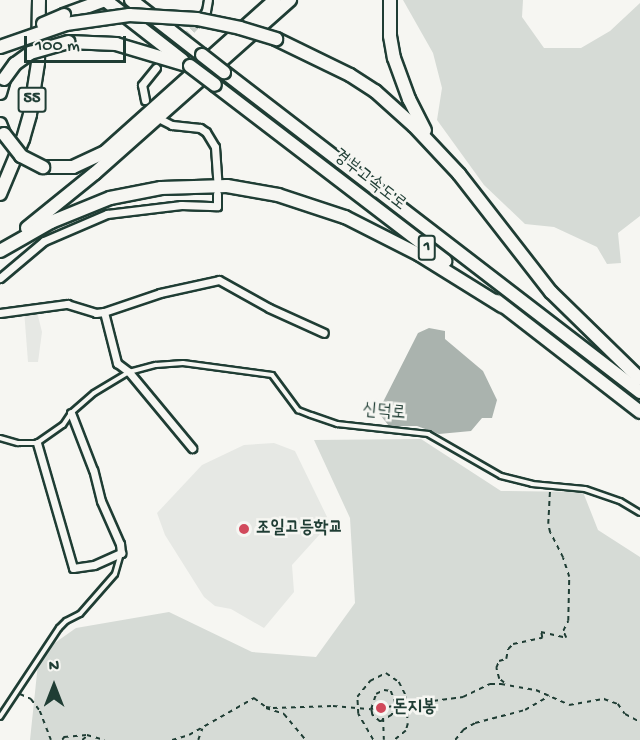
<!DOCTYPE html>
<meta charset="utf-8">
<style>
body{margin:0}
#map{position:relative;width:640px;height:740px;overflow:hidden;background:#f6f6f2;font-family:"Gochi Hand","Poor Story",sans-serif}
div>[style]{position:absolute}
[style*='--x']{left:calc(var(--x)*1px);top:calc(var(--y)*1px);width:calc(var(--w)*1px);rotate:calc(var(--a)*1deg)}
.built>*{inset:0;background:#e6e8e4}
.green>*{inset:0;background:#d6dbd6}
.water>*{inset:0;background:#aab3ae}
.street-tunnel>*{height:7px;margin-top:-3.5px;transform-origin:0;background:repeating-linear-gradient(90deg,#cbd1cc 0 7px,transparent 0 10.5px)}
.path>*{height:1.5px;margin-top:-0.75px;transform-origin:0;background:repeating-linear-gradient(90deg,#1f3d34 0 4.5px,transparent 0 9px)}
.roads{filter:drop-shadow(2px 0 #1f3d34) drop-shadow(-2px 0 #1f3d34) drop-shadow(0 2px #1f3d34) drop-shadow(0 -2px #1f3d34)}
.lane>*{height:4px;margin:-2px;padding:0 2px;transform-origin:2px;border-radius:2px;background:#f6f6f2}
.street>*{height:7px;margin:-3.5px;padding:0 3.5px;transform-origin:3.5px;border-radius:3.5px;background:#f6f6f2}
.highway>*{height:12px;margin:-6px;padding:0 6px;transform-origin:6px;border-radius:6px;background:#f6f6f2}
.bridges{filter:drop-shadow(2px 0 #1f3d34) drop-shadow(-2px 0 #1f3d34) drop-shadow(0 2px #1f3d34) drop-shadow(0 -2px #1f3d34)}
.highway-bridge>*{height:12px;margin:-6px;padding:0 6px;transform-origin:6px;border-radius:6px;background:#f6f6f2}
.dots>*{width:16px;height:16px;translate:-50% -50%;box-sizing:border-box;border:3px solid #f6f6f2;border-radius:50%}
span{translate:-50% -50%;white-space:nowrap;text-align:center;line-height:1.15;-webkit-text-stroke:5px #f6f6f2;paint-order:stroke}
.shield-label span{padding:2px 4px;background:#f6f6f2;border:2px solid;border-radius:4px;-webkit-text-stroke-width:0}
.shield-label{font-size:16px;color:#1f3d34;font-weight:700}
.street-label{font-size:18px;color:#1f3d34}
.poi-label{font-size:18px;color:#1f3d34;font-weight:700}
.left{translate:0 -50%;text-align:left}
.north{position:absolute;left:24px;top:656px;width:60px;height:60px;-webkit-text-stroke:4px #f6f6f2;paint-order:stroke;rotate:0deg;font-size:16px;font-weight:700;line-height:24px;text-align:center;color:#1f3d34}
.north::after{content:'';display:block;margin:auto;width:21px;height:27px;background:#1f3d34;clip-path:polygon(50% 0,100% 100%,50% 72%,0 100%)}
.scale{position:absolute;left:24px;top:36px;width:102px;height:27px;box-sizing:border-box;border:3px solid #1f3d34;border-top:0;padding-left:8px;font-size:18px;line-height:21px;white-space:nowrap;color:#1f3d34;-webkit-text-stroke:4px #f6f6f2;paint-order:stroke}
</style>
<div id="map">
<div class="built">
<div style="clip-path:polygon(36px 308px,42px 332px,38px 362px,28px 362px,24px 310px)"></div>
<div style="clip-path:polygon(274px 443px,295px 451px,330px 523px,292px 565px,294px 592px,264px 628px,231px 609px,215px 606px,204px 597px,165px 535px,157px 513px,202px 465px,244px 445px)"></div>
</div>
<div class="green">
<div style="clip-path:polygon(403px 0,523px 0,522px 17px,544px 48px,581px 48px,610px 31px,640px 3px,640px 216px,618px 233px,621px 263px,607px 264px,597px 247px,554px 227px,525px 224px,484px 185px,437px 120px,442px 88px,433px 53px)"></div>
<div style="clip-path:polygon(421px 439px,501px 491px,583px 492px,598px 530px,640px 557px,640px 740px,30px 740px,39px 654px,76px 628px,169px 612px,252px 652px,316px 657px,355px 603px,350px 518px,314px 440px)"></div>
</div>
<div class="water">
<div style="clip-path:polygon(429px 328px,445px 331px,445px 339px,483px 371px,497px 400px,492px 418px,482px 418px,471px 431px,439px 434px,417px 426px,389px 426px,381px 416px,380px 408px,418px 333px)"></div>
</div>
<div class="street-tunnel">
<div style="--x:156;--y:68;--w:63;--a:-46.9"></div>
</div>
<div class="path">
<div style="--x:504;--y:683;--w:6;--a:-141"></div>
<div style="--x:499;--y:679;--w:11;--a:-105"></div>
<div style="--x:496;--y:668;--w:8;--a:-67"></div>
<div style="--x:499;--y:661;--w:7;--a:-16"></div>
<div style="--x:506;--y:659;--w:10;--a:-79"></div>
<div style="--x:508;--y:649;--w:7;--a:-45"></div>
<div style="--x:513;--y:644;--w:30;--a:-12"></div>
<div style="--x:542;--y:638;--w:6;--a:-99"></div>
<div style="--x:541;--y:632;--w:26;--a:13"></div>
<div style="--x:566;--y:638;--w:8;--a:-113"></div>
<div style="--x:563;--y:631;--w:11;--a:-63"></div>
<div style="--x:568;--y:621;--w:44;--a:-88.7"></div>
<div style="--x:569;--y:577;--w:20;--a:-108"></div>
<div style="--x:563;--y:558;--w:28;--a:-117"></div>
<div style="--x:550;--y:533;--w:9;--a:-103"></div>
<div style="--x:548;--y:524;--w:34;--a:-87"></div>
<div style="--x:384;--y:690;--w:7;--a:8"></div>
<div style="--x:391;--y:691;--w:15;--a:70"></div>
<div style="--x:396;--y:705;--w:11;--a:112"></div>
<div style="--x:392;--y:715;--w:14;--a:150"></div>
<div style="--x:380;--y:722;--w:11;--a:-139"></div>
<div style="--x:372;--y:715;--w:6;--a:-99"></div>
<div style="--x:371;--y:709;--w:16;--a:-72"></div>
<div style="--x:376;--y:694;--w:9;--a:-27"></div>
<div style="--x:20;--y:694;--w:12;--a:24"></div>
<div style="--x:31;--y:699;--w:15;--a:53"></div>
<div style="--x:40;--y:711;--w:31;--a:69"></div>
<div style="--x:266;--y:708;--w:19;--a:18"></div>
<div style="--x:284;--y:714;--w:34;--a:50"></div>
<div style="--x:383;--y:709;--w:31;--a:88"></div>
<div style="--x:62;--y:740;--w:4;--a:-56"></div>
<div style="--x:64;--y:737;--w:23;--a:-5"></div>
<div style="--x:87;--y:735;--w:18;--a:16"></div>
<div style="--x:82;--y:740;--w:6;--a:-39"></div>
<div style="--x:172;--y:740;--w:18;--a:-16"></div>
<div style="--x:189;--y:735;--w:75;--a:-29.6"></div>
<div style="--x:254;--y:698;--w:15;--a:37"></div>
<div style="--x:266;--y:707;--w:7;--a:8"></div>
<div style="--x:273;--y:708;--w:60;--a:-1.9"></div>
<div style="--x:333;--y:706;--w:38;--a:5"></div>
<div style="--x:371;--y:709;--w:93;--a:-7.4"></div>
<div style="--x:463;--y:697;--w:30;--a:-26"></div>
<div style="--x:490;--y:684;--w:11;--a:0"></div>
<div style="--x:501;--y:684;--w:36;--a:10"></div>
<div style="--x:536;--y:690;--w:36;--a:24"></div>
<div style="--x:569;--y:705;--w:36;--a:-10"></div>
<div style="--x:604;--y:699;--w:15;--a:20"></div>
<div style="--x:618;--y:704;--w:12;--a:55"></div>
<div style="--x:625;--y:714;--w:17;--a:28"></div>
<div style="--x:198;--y:740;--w:12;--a:-70"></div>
<div style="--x:373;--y:740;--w:30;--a:-120"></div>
<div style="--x:358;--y:714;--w:17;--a:-93"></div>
<div style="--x:357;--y:697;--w:21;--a:-51"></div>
<div style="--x:370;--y:681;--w:18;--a:-27"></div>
<div style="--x:386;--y:673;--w:16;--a:35"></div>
<div style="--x:399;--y:682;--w:16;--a:63"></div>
<div style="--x:406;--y:696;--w:28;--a:86"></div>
<div style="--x:408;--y:724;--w:7;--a:106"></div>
<div style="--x:406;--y:731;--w:14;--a:141"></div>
<div style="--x:455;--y:740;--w:13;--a:-51"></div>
<div style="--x:463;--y:730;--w:14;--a:-30"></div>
<div style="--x:475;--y:723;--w:52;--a:-14.6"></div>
<div style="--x:525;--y:710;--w:28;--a:-30"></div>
</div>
<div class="roads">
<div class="lane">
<div style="--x:0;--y:438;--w:19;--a:16"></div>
<div style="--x:18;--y:443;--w:19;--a:0"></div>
<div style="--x:37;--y:443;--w:32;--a:-35"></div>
<div style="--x:63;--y:425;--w:14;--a:-56"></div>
<div style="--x:71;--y:413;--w:30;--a:-41"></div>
<div style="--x:94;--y:393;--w:41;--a:-31"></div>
<div style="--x:129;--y:372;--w:28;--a:-15"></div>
<div style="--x:156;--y:365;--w:27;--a:-4"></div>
<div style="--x:183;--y:363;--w:90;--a:7.7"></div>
<div style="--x:272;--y:375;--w:44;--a:53.4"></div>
<div style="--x:298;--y:410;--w:14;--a:21"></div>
<div style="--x:311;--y:415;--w:28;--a:19"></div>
<div style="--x:337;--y:424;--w:92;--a:6.3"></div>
<div style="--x:428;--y:434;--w:84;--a:29.9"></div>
<div style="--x:501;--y:476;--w:32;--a:14"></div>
<div style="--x:532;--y:484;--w:53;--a:5.4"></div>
<div style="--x:585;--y:489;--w:37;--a:19"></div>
<div style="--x:620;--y:501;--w:23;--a:31"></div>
<div style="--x:0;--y:717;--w:107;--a:-56.5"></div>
<div style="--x:59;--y:628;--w:10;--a:-45"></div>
<div style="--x:66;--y:621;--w:16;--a:-27"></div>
<div style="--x:80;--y:614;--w:53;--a:-48.8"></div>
<div style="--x:115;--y:574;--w:22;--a:-74"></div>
</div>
<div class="street">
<div style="--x:199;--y:22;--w:13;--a:-58"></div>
<div style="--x:206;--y:11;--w:11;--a:-80"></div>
<div style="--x:145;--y:100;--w:15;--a:-101"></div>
<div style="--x:142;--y:85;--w:22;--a:-51"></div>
<div style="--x:162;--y:120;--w:11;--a:27"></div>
<div style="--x:172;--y:125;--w:28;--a:6"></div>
<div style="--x:200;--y:128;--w:7;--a:34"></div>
<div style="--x:206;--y:132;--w:17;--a:59"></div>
<div style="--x:215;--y:147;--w:32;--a:86"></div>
<div style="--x:0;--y:278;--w:57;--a:-40.1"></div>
<div style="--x:44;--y:241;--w:69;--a:-23.2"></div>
<div style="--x:107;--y:214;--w:75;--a:-6.9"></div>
<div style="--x:181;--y:205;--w:36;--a:2"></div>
<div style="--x:217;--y:206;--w:12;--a:-90"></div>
<div style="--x:104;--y:312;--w:53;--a:75.7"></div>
<div style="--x:117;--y:363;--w:15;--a:37"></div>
<div style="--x:129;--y:372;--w:99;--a:50.3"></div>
<div style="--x:0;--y:313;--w:68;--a:-7.7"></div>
<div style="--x:67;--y:304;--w:30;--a:17"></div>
<div style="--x:96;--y:313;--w:8;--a:-7"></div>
<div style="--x:104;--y:312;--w:59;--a:-18.7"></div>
<div style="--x:160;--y:293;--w:60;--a:-12.4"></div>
<div style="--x:219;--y:280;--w:57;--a:29.2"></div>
<div style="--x:269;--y:308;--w:60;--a:24.4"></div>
<div style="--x:37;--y:443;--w:130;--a:73.9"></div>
<div style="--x:73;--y:568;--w:21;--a:-8"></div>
<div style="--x:94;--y:565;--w:30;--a:-24"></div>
<div style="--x:121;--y:553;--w:9;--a:-96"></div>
<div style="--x:120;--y:544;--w:47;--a:-113.8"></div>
<div style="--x:101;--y:501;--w:32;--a:-104"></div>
<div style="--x:93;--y:470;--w:61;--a:-111.1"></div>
</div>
<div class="highway">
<div style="--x:105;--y:0;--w:98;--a:37.9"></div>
<div style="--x:131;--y:0;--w:90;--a:37.8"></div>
<div style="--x:390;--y:0;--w:36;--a:90"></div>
<div style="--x:390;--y:36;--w:22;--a:80"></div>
<div style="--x:394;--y:58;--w:44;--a:69.9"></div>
<div style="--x:409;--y:99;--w:35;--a:63"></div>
<div style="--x:64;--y:15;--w:44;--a:-20.1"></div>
<div style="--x:276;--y:39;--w:82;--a:25.9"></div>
<div style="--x:350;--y:75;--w:30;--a:33"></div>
<div style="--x:375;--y:91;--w:52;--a:41.9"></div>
<div style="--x:414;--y:126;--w:66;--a:46.8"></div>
<div style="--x:459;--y:174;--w:150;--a:52.1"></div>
<div style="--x:551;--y:292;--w:124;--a:44.3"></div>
<div style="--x:68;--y:42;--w:48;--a:2.4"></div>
<div style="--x:116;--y:44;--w:77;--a:16.6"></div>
<div style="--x:224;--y:72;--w:525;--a:37.57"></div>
<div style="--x:215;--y:85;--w:290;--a:37.4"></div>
<div style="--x:0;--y:93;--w:15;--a:-74"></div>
<div style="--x:0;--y:124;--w:11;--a:68"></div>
<div style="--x:43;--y:167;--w:30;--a:0"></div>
<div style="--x:73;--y:167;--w:35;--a:-25"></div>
<div style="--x:105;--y:152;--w:228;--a:-41.8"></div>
<div style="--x:0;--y:194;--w:60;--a:-67.3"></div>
<div style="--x:23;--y:139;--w:26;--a:-74"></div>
<div style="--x:30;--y:114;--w:52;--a:-81.1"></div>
<div style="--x:38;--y:63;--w:63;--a:-89.1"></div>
<div style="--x:27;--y:228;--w:87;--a:-39"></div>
<div style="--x:95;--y:173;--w:261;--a:-41.6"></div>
<div style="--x:0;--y:251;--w:59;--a:-29.6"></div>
<div style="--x:51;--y:222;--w:64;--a:-22.1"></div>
<div style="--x:110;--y:198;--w:52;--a:-11.1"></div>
<div style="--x:161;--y:188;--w:66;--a:-1.7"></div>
<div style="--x:227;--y:186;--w:52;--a:10"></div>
<div style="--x:278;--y:195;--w:71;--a:18.2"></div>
<div style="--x:345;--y:217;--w:84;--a:26.9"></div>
<div style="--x:420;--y:255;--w:97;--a:31.9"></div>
<div style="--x:497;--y:301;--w:181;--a:37.8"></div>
</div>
</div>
<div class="bridges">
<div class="highway-bridge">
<div style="--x:43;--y:24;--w:23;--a:-23"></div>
<div style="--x:0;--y:47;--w:70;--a:-19.2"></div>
<div style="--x:66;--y:24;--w:64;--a:-8.1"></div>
<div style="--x:129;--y:15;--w:68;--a:3.4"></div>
<div style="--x:197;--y:19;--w:44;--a:11.8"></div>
<div style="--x:240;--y:28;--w:38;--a:17"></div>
<div style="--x:202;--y:55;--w:28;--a:38"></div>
<div style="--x:190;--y:66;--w:31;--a:37"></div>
<div style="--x:4;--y:79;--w:19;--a:-54"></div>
<div style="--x:15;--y:64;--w:19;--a:-36"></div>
<div style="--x:30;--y:53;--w:40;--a:-16"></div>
<div style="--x:4;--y:134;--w:28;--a:52"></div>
<div style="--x:21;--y:156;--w:25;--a:27"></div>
</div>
</div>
<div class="dots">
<div style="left:244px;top:529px;background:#d1495b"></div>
<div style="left:381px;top:708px;background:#d1495b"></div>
</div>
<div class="shield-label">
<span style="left:32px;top:100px">55</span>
<span style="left:427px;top:248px">1</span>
</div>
<div class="street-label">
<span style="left:369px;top:181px;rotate:38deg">경부고속도로</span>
<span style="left:384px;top:413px;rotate:5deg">신덕로</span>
</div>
<div class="poi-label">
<span class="left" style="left:256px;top:529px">조일고등학교</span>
<span class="left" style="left:393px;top:708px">돈지봉</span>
</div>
<div class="north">N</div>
<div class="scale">100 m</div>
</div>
